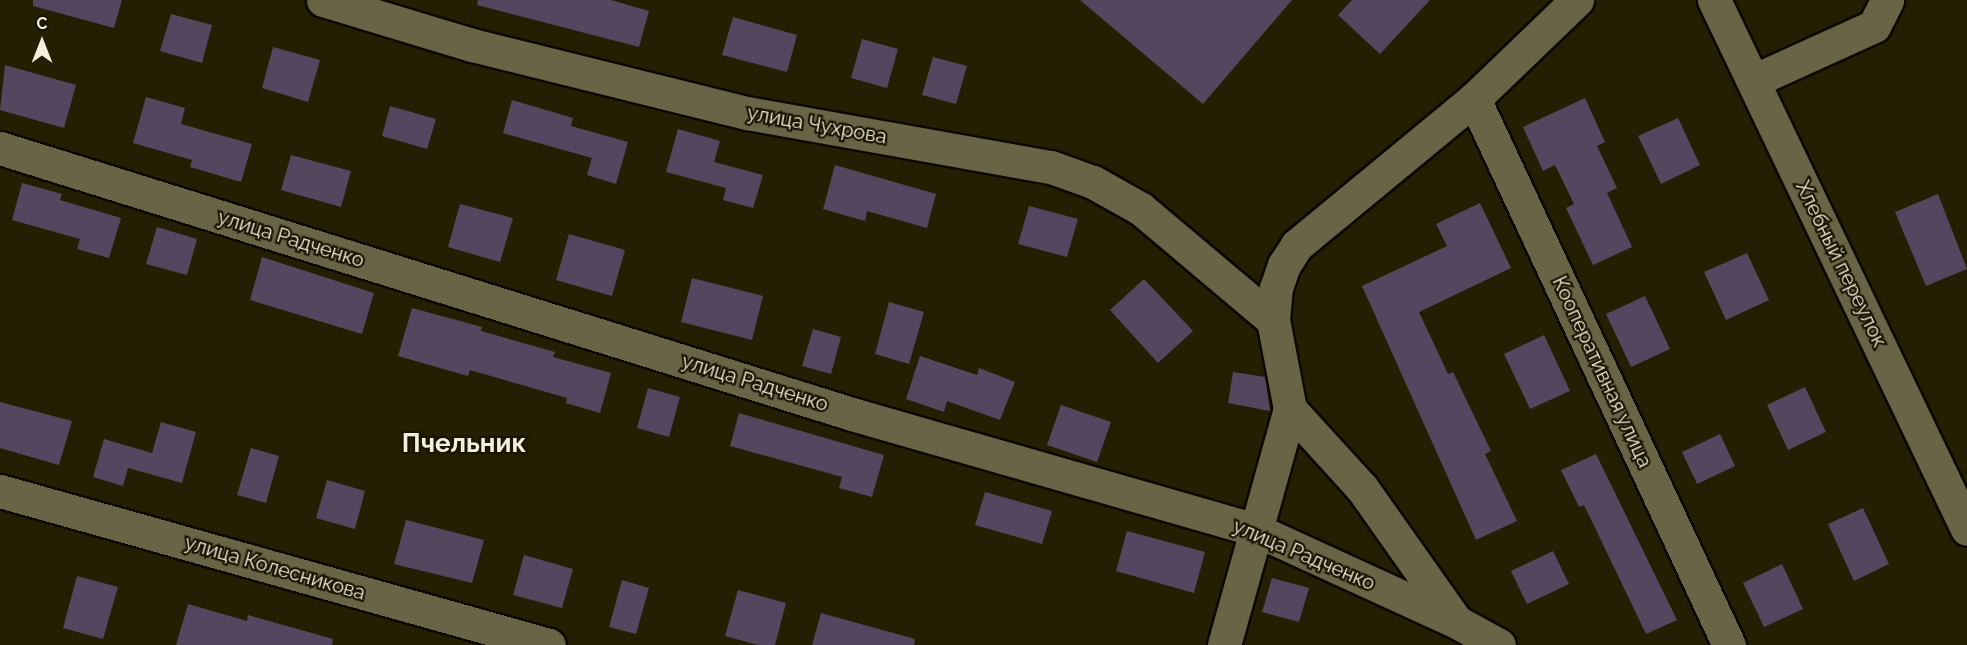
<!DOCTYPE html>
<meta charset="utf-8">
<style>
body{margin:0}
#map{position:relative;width:1967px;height:645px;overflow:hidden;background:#241f03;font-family:Raleway,sans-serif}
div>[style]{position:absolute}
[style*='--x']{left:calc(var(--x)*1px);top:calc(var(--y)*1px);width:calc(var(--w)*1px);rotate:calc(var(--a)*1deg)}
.building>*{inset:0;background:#54465f}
.roads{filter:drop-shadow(2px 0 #0d0800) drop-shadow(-2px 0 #0d0800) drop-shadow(0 2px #0d0800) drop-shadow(0 -2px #0d0800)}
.minor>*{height:33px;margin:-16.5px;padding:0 16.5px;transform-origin:16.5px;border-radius:16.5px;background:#686446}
span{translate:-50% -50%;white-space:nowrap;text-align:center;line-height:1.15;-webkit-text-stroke:4.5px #1a1500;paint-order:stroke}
.street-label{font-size:20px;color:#f2efde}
.district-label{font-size:26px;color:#f2efde;font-weight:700}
.north{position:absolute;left:12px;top:12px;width:60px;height:60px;-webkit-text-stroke:4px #1a1500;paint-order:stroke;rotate:0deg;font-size:16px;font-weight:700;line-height:24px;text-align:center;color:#f2efde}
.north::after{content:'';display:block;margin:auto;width:21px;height:27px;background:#f2efde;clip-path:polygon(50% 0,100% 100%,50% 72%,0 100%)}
</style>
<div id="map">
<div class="building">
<div style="clip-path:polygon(33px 0,122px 0,114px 28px,33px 6px)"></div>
<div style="clip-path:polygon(478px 0,611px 0,649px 11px,639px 47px,477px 5px)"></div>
<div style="clip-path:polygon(1080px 0,1292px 0,1203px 104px)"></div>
<div style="clip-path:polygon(1352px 0,1430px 0,1380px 54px,1338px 15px)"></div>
<div style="clip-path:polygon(171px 14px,212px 25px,202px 63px,160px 51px)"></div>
<div style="clip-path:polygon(733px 17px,797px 35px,787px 72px,722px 55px)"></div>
<div style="clip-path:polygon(862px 39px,898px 49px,887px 88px,851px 78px)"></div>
<div style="clip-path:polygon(273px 47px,320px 60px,308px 102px,262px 88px)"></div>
<div style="clip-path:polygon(933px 57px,967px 66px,956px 104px,922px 95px)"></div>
<div style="clip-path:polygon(5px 65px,76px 85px,64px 128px,0 110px)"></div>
<div style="clip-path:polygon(146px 97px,185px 108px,181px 124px,252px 144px,241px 182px,190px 167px,192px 160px,133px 143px)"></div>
<div style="clip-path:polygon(1585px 98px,1605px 142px,1597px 146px,1617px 188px,1607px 193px,1632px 247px,1593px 265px,1566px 208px,1574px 204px,1555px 165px,1543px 171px,1523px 127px)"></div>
<div style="clip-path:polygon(512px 100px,573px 118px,571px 126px,628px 142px,616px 184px,587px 175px,592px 158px,503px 133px)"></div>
<div style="clip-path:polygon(390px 106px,436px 119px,427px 149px,382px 136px)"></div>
<div style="clip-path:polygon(1678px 118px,1700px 165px,1661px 184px,1638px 136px)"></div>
<div style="clip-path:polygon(678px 129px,720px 141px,714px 162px,763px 175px,753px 208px,723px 200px,726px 188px,666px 172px)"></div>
<div style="clip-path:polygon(291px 155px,351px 171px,341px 207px,281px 190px)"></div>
<div style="clip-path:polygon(835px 165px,936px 194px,927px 228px,867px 211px,865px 221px,823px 209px)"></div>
<div style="clip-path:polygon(22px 183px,62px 194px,60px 200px,121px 218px,109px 258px,77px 249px,80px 239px,12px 220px)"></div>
<div style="clip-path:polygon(1938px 194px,1967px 269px,1926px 286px,1895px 212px)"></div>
<div style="clip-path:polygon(1480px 203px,1511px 268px,1419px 312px,1448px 374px,1453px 372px,1491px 451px,1485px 454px,1517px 521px,1476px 540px,1362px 286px,1447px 246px,1436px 224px)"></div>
<div style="clip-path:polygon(460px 204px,513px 218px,500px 262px,448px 247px)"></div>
<div style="clip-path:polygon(1029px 206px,1078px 219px,1067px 257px,1018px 244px)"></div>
<div style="clip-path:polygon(157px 227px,197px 239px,187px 275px,146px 264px)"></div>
<div style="clip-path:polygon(569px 234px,625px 250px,612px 296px,556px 280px)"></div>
<div style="clip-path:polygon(1747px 253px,1769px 300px,1726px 320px,1704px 272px)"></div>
<div style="clip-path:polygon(262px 257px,374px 293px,362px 334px,250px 300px)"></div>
<div style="clip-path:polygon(692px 278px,763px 296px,752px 340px,681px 322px)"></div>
<div style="clip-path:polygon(1144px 279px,1193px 331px,1158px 363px,1110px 310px)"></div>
<div style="clip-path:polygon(1645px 296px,1670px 349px,1631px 367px,1606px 314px)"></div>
<div style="clip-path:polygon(889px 302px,924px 312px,909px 364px,875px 354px)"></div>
<div style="clip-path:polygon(412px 308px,482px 327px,481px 331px,555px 352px,553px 357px,611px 373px,600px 413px,566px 403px,567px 398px,470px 370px,468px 376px,398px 356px)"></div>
<div style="clip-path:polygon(813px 329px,841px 337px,831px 374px,802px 366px)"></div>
<div style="clip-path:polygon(1544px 335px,1570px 391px,1530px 409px,1504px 354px)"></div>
<div style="clip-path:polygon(920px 356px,977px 375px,979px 368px,1015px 382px,1000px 420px,947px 401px,944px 412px,906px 399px)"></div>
<div style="clip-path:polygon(1233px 372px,1265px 377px,1270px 411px,1228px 403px)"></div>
<div style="clip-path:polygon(1805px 387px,1826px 432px,1788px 450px,1767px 405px)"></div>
<div style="clip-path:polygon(648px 388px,680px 397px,669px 437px,637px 428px)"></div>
<div style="clip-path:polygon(0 402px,72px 421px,59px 465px,0 448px)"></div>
<div style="clip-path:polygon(1061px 405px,1111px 422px,1097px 462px,1047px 445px)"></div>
<div style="clip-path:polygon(739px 413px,884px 455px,872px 497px,839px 488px,842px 477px,730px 446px)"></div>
<div style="clip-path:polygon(161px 422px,196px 432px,182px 483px,128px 468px,123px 486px,93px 477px,104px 439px,152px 453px)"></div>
<div style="clip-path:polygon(1720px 434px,1735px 466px,1697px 484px,1682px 452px)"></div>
<div style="clip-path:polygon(251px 448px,279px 456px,266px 503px,237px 495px)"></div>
<div style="clip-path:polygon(1596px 454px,1677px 620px,1646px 634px,1584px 505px,1579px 507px,1561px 470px)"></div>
<div style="clip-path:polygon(327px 480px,365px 491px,355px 529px,316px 518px)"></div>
<div style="clip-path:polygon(985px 492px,1052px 511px,1042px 544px,975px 525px)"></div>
<div style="clip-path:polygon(1863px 508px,1889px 564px,1854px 581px,1828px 524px)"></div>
<div style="clip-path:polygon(406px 520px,484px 540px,472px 583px,394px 564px)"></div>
<div style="clip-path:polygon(1127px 531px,1205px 552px,1194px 593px,1116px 571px)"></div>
<div style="clip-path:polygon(1553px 551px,1569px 584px,1527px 604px,1511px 571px)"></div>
<div style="clip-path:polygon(524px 555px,573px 569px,562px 608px,513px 595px)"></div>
<div style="clip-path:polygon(1782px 564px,1803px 609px,1764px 627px,1743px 583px)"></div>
<div style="clip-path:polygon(77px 576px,118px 587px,103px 639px,63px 628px)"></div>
<div style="clip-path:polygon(1272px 578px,1309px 588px,1299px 622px,1262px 612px)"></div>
<div style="clip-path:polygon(622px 580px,649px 588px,636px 634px,609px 627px)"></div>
<div style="clip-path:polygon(738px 590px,786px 603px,775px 645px,758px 645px,725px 636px)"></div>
<div style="clip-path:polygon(188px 604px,247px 621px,248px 615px,333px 639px,332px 645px,176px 645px)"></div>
<div style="clip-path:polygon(821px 613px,915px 639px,914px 645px,812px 645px)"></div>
</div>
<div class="roads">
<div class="minor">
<div style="--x:323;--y:0;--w:156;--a:16.8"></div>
<div style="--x:472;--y:45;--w:283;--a:13.9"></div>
<div style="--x:747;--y:113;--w:309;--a:10.1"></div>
<div style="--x:1051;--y:167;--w:45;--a:19.7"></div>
<div style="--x:1093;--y:182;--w:55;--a:29.4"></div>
<div style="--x:1141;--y:209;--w:172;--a:40.1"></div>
<div style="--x:1714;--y:0;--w:586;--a:64.44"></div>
<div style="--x:1753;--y:81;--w:133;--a:-24.4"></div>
<div style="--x:1874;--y:26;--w:29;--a:-63"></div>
<div style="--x:1474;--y:99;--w:603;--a:64.97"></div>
<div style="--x:0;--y:148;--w:896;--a:17.34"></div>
<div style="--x:855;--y:415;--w:417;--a:16"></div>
<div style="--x:1256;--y:530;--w:219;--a:24.6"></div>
<div style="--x:1455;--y:621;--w:50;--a:28.6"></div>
<div style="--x:1290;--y:409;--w:107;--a:47.7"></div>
<div style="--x:1362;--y:488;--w:161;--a:54.8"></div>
<div style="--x:0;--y:491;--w:570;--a:15.67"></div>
<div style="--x:1224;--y:645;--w:245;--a:-74.4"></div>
<div style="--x:1290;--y:409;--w:91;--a:-100.8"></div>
<div style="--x:1273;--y:320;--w:32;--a:-85"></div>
<div style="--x:1276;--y:288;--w:24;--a:-71"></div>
<div style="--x:1284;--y:265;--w:24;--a:-57"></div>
<div style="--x:1297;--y:245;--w:229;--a:-39.5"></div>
<div style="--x:1474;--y:99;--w:143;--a:-43.9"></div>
</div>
</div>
<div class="street-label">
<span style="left:817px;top:125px;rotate:10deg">улица Чухрова</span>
<span style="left:291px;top:239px;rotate:17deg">улица Радченко</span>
<span style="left:1841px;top:264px;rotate:64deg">Хлебный переулок</span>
<span style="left:1602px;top:372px;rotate:65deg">Кооперативная улица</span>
<span style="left:755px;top:383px;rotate:17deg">улица Радченко</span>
<span style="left:1304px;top:555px;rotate:23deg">улица Радченко</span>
<span style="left:275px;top:568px;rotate:16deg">улица Колесникова</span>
</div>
<div class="district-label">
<span style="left:464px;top:444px">Пчельник</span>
</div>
<div class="north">С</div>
</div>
